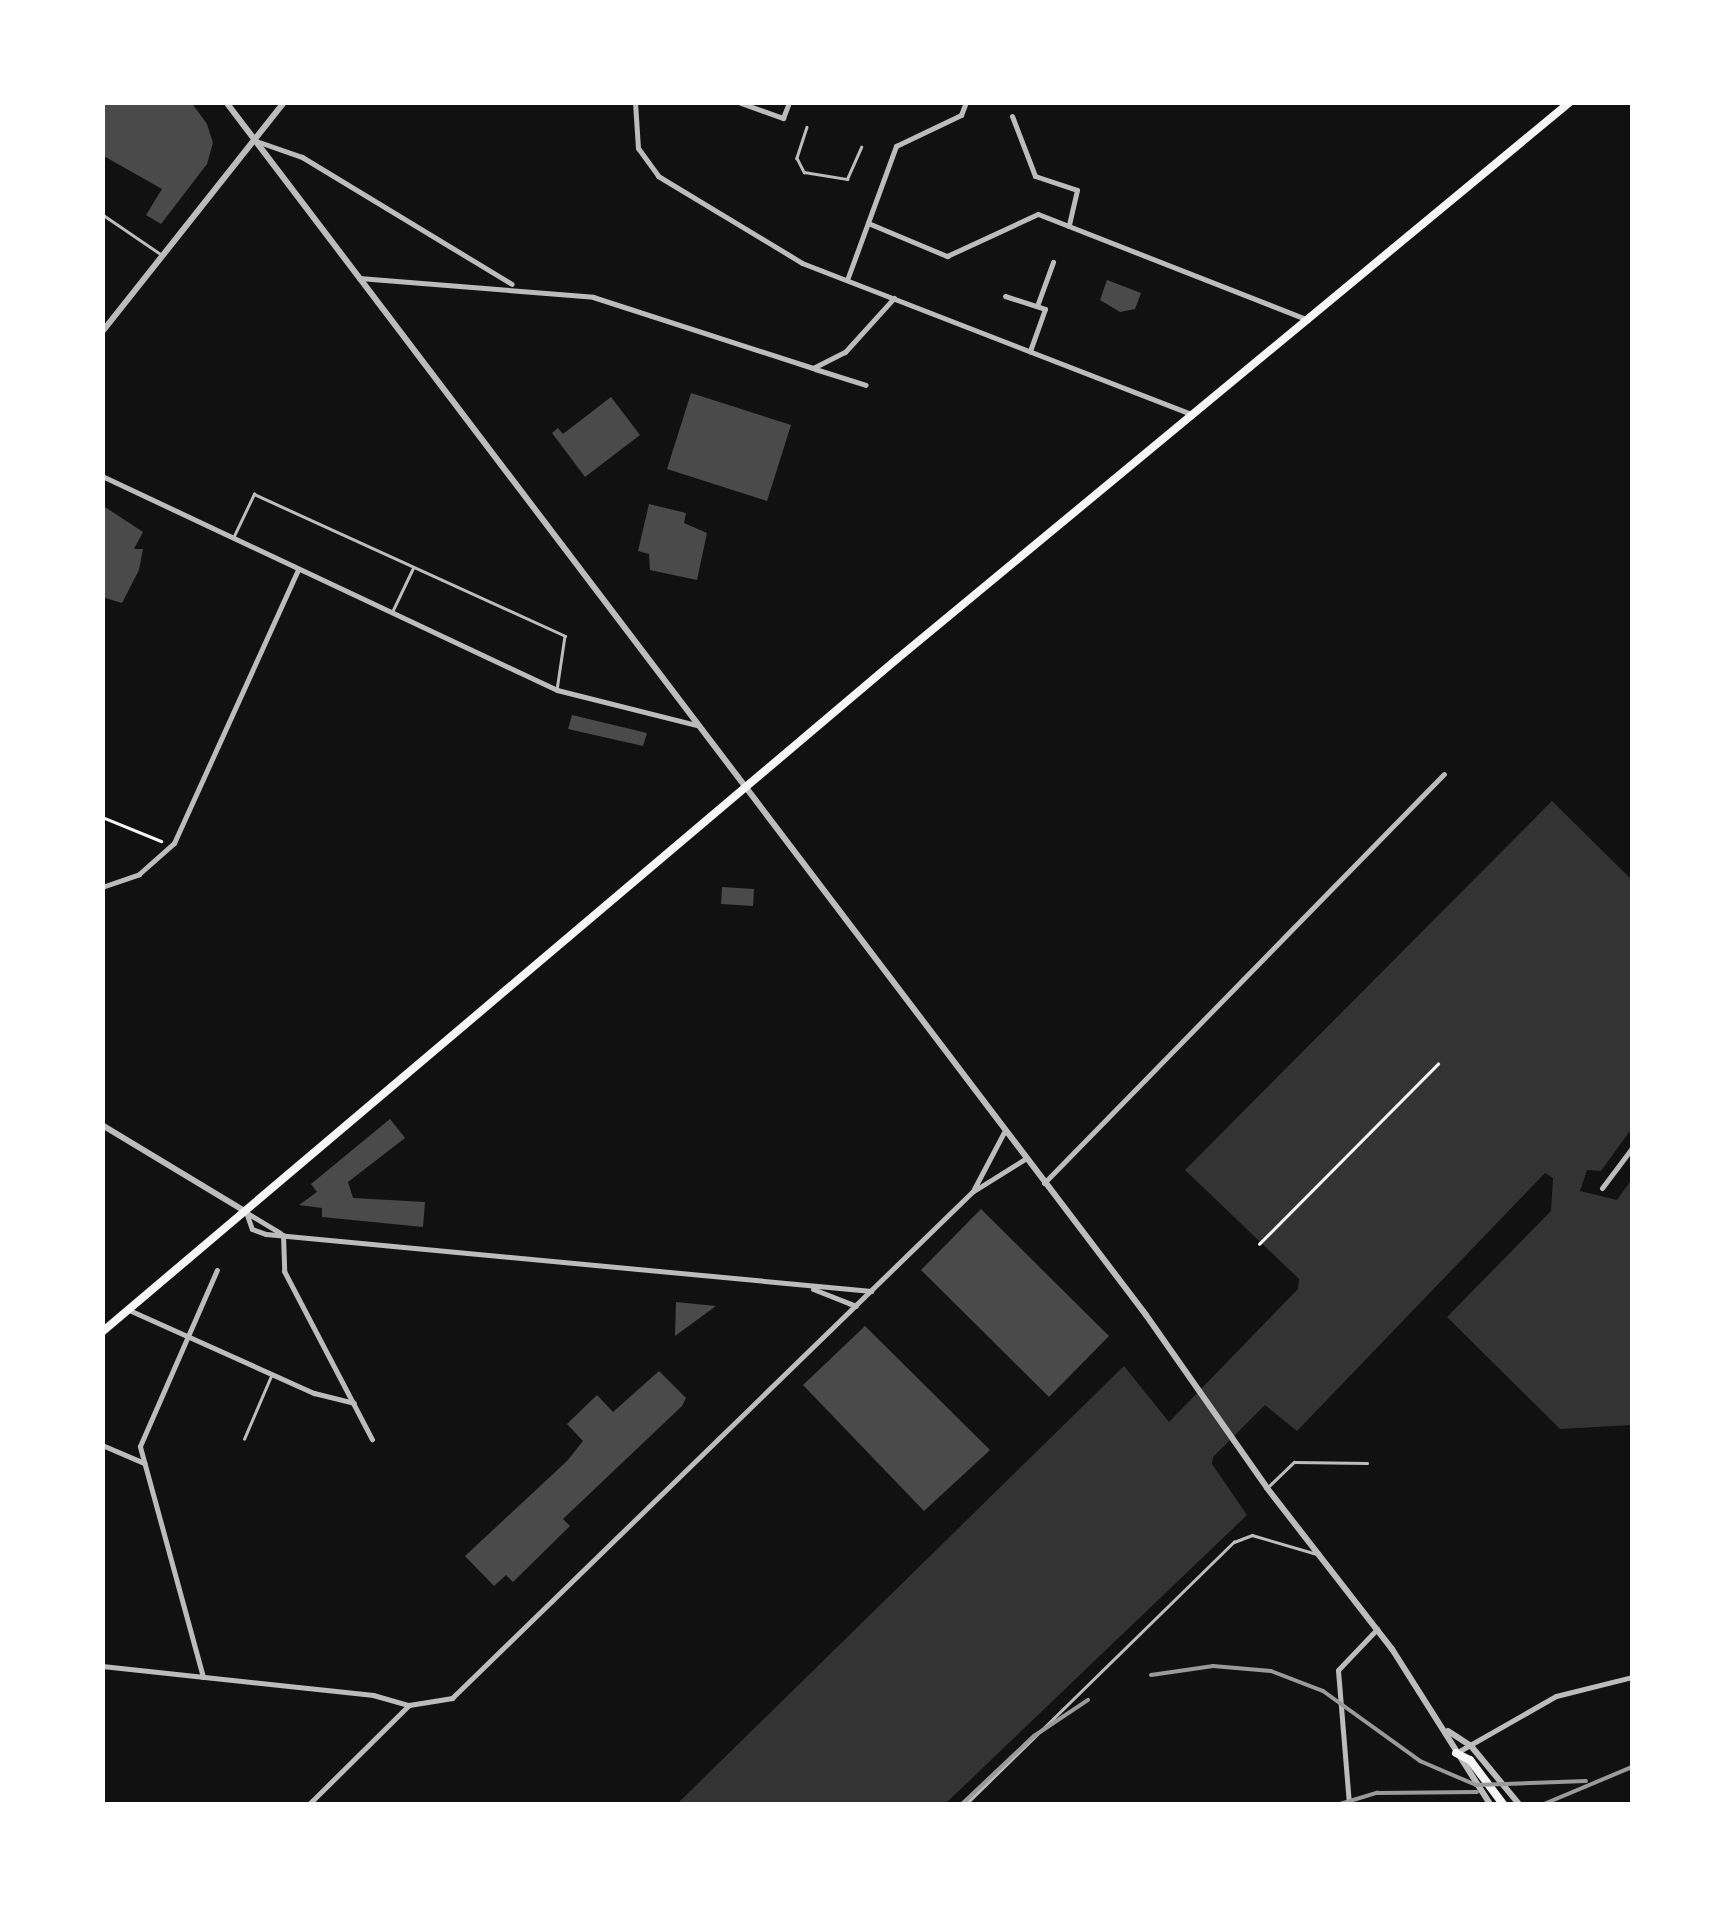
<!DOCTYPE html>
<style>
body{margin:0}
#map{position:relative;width:1735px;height:1907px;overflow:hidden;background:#111;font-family:Inter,sans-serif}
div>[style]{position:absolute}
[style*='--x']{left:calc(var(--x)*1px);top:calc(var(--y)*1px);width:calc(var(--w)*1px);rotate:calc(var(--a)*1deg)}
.water>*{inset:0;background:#333}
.building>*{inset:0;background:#4a4a4a}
.path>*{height:2.5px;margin:-1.25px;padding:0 1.25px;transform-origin:1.25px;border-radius:1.25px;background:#f5f5f5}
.service>*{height:2.5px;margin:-1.25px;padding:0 1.25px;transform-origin:1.25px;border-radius:1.25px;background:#bcbcbc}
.minor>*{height:5px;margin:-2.5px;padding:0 2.5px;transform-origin:2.5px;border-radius:2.5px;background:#bcbcbc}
.tertiary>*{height:6px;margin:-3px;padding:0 3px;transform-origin:3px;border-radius:3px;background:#bcbcbc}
.secondary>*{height:8px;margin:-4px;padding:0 4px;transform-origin:4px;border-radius:4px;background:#f5f5f5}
.rail>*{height:4px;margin:-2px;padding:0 2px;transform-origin:2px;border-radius:2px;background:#9a9a9a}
span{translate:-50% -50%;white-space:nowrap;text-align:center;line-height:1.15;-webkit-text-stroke:10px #fff;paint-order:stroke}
.frame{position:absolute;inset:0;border:105px solid #fff;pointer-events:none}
</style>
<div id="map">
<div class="water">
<div style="clip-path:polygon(1552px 801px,1632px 880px,1632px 1128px,1601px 1171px,1587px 1170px,1580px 1191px,1617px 1200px,1632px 1179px,1632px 1425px,1560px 1429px,1447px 1317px,1551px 1211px,1553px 1178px,1545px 1173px,1297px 1431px,1265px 1405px,1213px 1457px,1212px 1464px,1247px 1515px,945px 1804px,677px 1804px,1124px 1366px,1169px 1422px,1298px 1289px,1299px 1279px,1185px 1170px)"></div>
</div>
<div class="building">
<div style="clip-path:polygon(102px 102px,191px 102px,207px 124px,213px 143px,207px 164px,161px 224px,146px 215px,162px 189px,102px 155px)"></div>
<div style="clip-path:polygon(1107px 280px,1141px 293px,1135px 309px,1120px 312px,1100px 300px)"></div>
<div style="clip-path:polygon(691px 393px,791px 425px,767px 501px,667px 469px)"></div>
<div style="clip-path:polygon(611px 397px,640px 435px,585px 477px,552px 433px,558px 428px,563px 434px)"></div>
<div style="clip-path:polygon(649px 504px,686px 513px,684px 523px,707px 533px,697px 580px,650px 570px,649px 554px,638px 551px)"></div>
<div style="clip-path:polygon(102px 505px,143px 532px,134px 549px,143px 549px,139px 570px,122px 603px,102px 597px)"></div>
<div style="clip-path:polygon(572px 715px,647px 733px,643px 746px,568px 729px)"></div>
<div style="clip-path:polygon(722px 887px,754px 889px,753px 906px,721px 904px)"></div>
<div style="clip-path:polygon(390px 1119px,405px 1138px,348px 1182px,353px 1198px,425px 1202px,423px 1227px,322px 1217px,322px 1208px,299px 1205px,317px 1192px,311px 1184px)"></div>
<div style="clip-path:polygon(981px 1209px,1109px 1336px,1049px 1397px,921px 1270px)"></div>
<div style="clip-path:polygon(676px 1302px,716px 1306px,675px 1336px)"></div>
<div style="clip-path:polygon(865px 1326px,990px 1450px,924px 1511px,803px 1385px)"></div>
<div style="clip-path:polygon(659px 1371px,686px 1398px,682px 1406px,563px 1519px,570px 1526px,513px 1582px,506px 1575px,494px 1586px,465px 1556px,567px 1461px,583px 1441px,567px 1424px,597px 1395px,613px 1412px)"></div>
</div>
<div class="path">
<div style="--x:102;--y:817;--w:64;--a:22.1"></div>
<div style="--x:1259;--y:1244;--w:254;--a:-45.2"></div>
</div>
<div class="service">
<div style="--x:807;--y:127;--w:33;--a:108"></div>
<div style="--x:797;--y:158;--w:16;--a:63"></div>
<div style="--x:804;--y:172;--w:44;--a:9.2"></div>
<div style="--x:847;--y:179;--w:35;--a:-66"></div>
<div style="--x:102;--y:214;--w:73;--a:34.3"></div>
<div style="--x:233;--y:538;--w:49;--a:-64.5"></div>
<div style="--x:254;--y:494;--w:342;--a:24.5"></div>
<div style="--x:565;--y:636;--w:55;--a:98.4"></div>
<div style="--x:393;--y:610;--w:47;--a:-64.5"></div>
<div style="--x:244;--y:1439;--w:69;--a:-66.8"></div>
<div style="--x:1268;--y:1487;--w:36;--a:-44"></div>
<div style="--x:1294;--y:1462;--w:73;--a:0.8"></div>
<div style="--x:966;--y:1804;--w:375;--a:-44.4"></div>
<div style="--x:1234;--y:1542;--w:19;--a:-21"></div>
<div style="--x:1252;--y:1535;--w:68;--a:16.3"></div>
</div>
<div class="minor">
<div style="--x:635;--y:102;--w:46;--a:86.3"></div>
<div style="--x:638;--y:148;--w:34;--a:54"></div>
<div style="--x:658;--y:176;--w:168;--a:31.1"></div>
<div style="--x:802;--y:263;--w:417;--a:21.2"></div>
<div style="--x:738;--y:102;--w:48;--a:19.6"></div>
<div style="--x:783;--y:118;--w:17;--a:-69"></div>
<div style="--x:1012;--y:116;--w:64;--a:69"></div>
<div style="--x:1035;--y:176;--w:44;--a:18.4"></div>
<div style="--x:1077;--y:190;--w:37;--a:103"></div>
<div style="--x:256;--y:141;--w:49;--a:19.2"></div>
<div style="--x:302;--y:157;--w:245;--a:31.2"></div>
<div style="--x:868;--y:223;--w:86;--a:22.7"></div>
<div style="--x:947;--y:256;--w:100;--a:-24.8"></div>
<div style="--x:1038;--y:214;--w:290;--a:21.4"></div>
<div style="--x:359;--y:278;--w:235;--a:4.6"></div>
<div style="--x:593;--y:297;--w:231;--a:17.9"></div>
<div style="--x:813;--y:368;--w:36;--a:-27"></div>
<div style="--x:845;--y:352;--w:73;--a:-47.8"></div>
<div style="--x:847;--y:280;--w:143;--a:-69.9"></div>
<div style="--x:896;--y:146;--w:72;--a:-25.5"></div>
<div style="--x:961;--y:115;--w:14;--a:-69"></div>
<div style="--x:1005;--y:296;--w:42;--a:18"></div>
<div style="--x:1045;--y:309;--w:45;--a:109.7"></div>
<div style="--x:1037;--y:306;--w:47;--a:-70"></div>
<div style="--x:815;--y:369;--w:53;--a:17.4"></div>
<div style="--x:102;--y:476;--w:503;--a:25.19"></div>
<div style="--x:557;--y:690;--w:143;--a:14.1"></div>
<div style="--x:102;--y:887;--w:39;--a:-19"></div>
<div style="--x:139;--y:874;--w:47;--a:-41.5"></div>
<div style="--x:174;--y:843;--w:300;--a:-65.6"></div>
<div style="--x:1044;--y:1183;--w:572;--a:-45.64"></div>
<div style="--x:1602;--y:1188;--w:50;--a:-53.1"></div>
<div style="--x:974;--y:1189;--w:64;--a:-62.2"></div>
<div style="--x:246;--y:1212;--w:18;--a:71"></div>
<div style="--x:252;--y:1229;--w:15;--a:20"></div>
<div style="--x:266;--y:1234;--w:608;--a:5.38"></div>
<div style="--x:247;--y:1213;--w:39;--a:31"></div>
<div style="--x:283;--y:1235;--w:36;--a:88"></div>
<div style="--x:284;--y:1271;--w:190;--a:62.4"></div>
<div style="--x:813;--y:1289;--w:46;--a:21.6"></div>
<div style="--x:129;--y:1310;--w:203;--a:24.2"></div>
<div style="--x:314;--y:1393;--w:41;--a:14"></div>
<div style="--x:102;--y:1445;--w:46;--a:23.2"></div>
<div style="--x:102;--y:1666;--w:273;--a:6.1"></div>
<div style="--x:373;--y:1695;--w:37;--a:16"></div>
<div style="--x:409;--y:1705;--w:44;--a:-9.2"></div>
<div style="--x:452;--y:1698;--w:726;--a:-44.22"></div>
<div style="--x:972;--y:1192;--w:62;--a:-31.9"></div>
<div style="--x:203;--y:1677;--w:239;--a:-105.3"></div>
<div style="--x:140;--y:1446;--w:192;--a:-66.4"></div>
<div style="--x:1456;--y:1753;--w:115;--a:-29.7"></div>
<div style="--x:1556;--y:1696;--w:78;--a:-14"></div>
<div style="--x:309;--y:1804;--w:141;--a:-44.7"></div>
<div style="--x:1349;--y:1804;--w:134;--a:-94.7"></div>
<div style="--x:1338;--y:1670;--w:57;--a:-46.4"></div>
</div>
<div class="tertiary">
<div style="--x:226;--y:102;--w:1522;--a:52.82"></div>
<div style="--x:1146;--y:1315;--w:211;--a:55"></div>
<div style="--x:1267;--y:1488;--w:204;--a:52.2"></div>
<div style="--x:1392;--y:1649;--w:183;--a:57.7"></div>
<div style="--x:102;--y:332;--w:293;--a:-51.6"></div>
<div style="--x:102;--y:1125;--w:168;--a:31.1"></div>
<div style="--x:1448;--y:1731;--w:27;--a:33"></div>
<div style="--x:1471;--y:1746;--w:75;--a:50.4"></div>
</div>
<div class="secondary">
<div style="--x:102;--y:1332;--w:1042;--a:-40.25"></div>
<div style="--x:897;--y:659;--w:874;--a:-39.61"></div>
<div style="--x:1456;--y:1753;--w:16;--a:27"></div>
<div style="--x:1470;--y:1760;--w:55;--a:53.1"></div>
</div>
<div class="rail">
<div style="--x:1151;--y:1675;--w:63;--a:-8.3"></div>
<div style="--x:1213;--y:1666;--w:58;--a:4.9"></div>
<div style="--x:1271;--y:1671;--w:56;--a:21"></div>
<div style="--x:1323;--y:1691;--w:120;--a:35.8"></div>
<div style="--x:1420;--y:1761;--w:61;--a:23.2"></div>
<div style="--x:1476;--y:1785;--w:110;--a:-2.1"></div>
<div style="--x:962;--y:1804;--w:99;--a:-43.4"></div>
<div style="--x:1034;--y:1736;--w:65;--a:-33.7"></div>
<div style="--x:1340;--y:1804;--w:39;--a:-17"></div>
<div style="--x:1377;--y:1793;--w:100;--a:-0.6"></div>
<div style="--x:1544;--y:1804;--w:95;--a:-22.8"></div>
</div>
<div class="frame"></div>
</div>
